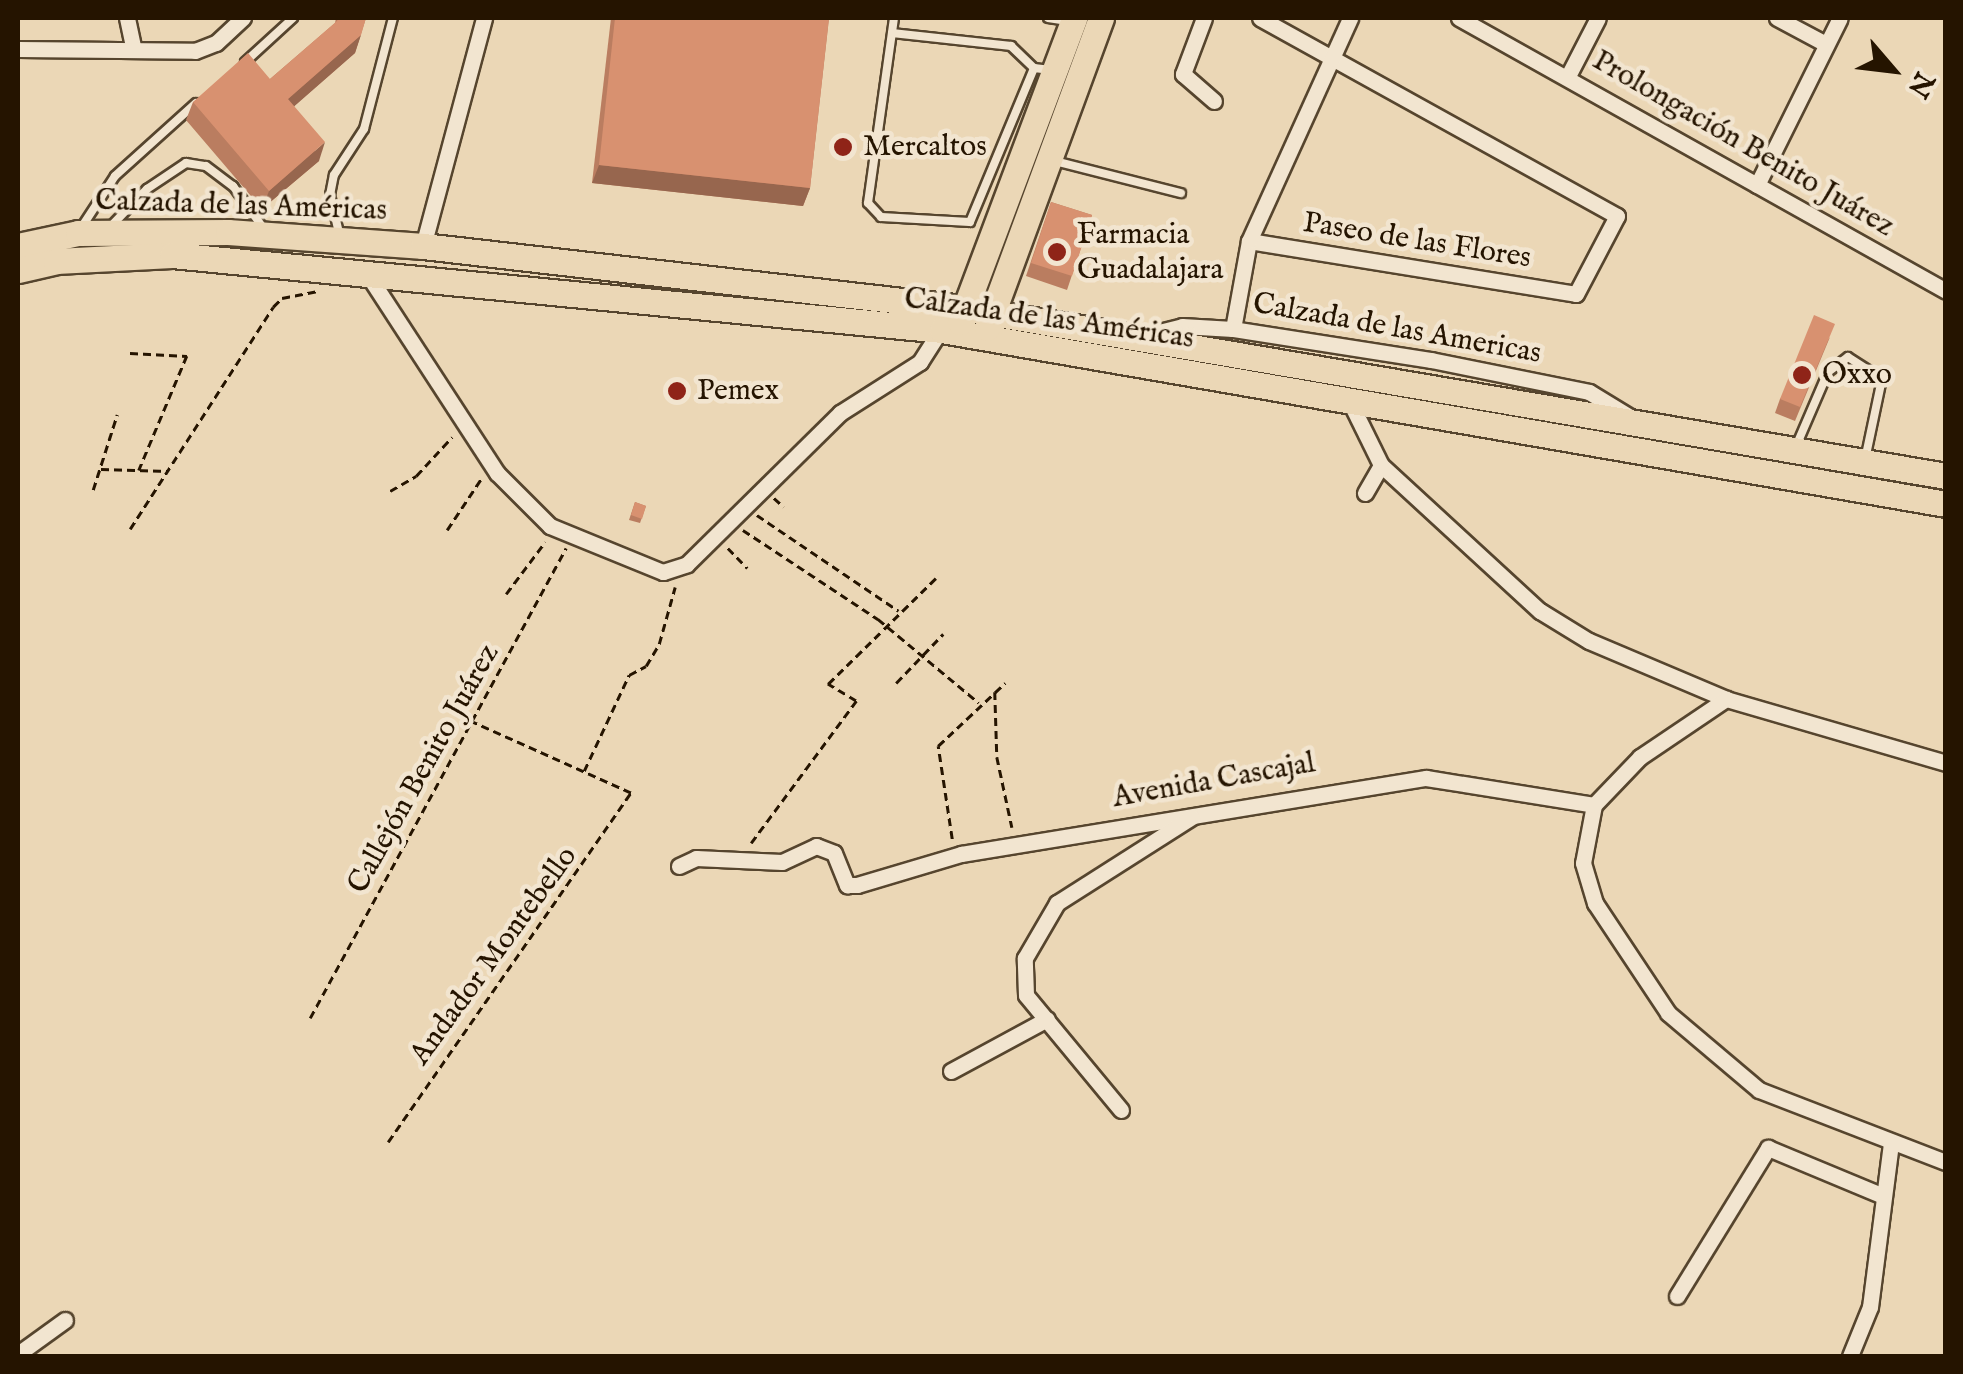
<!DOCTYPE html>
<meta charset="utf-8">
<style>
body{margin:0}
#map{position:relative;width:1963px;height:1374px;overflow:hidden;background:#ebd7b6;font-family:"IM FELL English",serif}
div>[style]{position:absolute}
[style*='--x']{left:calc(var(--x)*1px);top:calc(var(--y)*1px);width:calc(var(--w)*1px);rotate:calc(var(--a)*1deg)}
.path>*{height:2.5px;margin-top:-1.25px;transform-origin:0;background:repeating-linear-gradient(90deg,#251400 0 8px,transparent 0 13px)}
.roads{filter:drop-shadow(2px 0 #56452e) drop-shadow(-2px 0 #56452e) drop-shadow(0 2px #56452e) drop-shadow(0 -2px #56452e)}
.service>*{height:8px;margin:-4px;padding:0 4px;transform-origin:4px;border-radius:4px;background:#f2e5d0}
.minor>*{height:15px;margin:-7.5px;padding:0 7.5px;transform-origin:7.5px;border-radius:7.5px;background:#f2e5d0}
.primary>*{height:25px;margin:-12.5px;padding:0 12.5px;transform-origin:12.5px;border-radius:12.5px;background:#ebd7b6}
.wall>*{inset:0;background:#ba7d60}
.shaded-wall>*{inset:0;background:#97664e}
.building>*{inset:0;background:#d89170}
.dots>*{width:28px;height:28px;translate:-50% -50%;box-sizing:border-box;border:5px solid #f2e5d0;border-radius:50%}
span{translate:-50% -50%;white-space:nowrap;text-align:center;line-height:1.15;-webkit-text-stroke:9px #f2e5d0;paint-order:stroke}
.street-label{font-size:30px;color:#251400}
.poi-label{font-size:30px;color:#251400}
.left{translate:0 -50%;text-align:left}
.frame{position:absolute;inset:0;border:20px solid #251400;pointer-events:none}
.north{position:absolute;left:1843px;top:20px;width:100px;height:100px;-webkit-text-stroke:8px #f2e5d0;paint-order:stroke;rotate:118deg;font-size:28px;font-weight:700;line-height:40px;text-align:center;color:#251400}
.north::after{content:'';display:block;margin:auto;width:35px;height:45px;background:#251400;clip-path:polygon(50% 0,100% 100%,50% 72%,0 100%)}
</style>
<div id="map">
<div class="path">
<div style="--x:130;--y:353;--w:57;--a:3"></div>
<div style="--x:187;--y:356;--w:124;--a:112.8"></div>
<div style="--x:101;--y:469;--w:67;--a:1.7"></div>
<div style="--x:93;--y:490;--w:79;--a:-72.3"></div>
<div style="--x:390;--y:491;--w:30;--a:-30"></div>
<div style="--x:416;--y:476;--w:53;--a:-47.3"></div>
<div style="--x:774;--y:498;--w:13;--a:42"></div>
<div style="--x:757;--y:515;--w:171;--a:34.1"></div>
<div style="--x:130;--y:529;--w:264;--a:-57.2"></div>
<div style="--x:273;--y:307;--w:13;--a:-45"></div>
<div style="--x:282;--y:298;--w:38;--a:-11"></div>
<div style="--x:447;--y:530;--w:61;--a:-56.3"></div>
<div style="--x:743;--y:530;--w:162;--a:33.4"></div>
<div style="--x:878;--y:619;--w:131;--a:39.7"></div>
<div style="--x:728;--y:548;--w:28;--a:46"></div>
<div style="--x:506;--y:594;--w:65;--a:-53.1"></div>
<div style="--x:896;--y:683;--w:68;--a:-46.2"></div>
<div style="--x:995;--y:692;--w:65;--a:88.2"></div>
<div style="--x:997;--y:757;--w:72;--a:77.9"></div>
<div style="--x:584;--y:771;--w:106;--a:-64.9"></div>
<div style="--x:629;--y:675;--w:19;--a:-28"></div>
<div style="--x:646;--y:666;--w:26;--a:-59"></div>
<div style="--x:659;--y:644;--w:59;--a:-74.3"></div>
<div style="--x:952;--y:839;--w:94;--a:-98.6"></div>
<div style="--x:938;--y:746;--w:92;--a:-43.2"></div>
<div style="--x:751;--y:843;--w:177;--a:-53.5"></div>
<div style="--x:856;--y:701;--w:33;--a:-149"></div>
<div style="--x:828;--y:684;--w:151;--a:-44.5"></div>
<div style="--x:310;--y:1018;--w:535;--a:-61.42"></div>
<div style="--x:388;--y:1142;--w:425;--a:-55.2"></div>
<div style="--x:631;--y:793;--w:176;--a:-155.9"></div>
</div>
<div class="roads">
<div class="service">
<div style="--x:894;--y:18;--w:187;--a:98"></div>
<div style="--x:868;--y:203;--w:19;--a:47"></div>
<div style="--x:881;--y:217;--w:89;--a:3.2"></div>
<div style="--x:970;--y:222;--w:167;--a:-67.4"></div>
<div style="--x:1034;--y:68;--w:17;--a:7"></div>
<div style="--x:1048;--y:18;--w:20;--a:9"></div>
<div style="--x:892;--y:33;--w:120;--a:6.2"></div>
<div style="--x:1011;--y:46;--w:32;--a:44"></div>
<div style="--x:245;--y:62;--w:65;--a:-42.5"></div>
<div style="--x:1055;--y:161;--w:130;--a:14.3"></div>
<div style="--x:110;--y:227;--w:53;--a:-45.8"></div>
<div style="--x:147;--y:189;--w:47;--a:-33.7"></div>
<div style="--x:186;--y:163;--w:20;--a:9"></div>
<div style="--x:206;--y:166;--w:34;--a:37"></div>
<div style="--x:233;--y:186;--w:53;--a:54.2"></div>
<div style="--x:81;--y:228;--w:62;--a:-56.8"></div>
<div style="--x:115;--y:176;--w:109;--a:-42"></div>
<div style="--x:340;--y:237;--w:43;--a:-103.4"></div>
<div style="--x:330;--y:195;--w:20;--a:-79"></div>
<div style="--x:334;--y:175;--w:55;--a:-56.9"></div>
<div style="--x:364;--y:129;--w:115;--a:-75.4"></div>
<div style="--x:1797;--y:444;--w:78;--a:-66.7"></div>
<div style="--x:1828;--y:372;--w:25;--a:-37"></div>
<div style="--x:1848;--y:357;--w:40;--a:32.9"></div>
<div style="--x:1882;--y:379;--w:83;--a:101.9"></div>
</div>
<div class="minor">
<div style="--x:127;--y:18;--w:30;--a:78"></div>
<div style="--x:1204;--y:18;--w:60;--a:110.6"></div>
<div style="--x:1183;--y:74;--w:41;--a:41.1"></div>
<div style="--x:1459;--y:18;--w:558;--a:29.27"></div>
<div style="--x:1777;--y:18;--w:55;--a:28"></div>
<div style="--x:18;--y:49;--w:177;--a:0.6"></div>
<div style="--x:195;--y:51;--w:22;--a:-21"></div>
<div style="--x:216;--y:43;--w:37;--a:-43"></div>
<div style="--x:1568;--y:76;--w:65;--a:-62.7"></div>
<div style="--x:1757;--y:185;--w:186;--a:-63.6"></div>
<div style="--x:1249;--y:241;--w:331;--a:9.2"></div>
<div style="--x:1576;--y:294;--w:88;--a:-62.3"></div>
<div style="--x:1617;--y:216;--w:408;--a:-151"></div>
<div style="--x:423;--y:246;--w:236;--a:-75"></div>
<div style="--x:366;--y:272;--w:240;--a:56.9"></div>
<div style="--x:497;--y:473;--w:75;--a:45"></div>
<div style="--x:550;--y:526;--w:122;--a:22.2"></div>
<div style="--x:663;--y:572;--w:25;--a:-18"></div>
<div style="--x:687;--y:564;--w:215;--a:-44.6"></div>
<div style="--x:840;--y:413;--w:95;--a:-32.5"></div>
<div style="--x:920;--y:362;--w:43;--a:-57.4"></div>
<div style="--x:1233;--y:329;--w:89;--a:-79.7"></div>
<div style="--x:1249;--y:241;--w:245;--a:-65.6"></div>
<div style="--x:1147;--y:335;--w:36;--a:-14"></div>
<div style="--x:1182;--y:326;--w:51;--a:3.4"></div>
<div style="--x:1233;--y:329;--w:200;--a:8.9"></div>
<div style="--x:1431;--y:360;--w:161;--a:11.4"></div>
<div style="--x:1589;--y:392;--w:48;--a:31.4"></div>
<div style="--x:1350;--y:402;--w:70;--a:63.8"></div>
<div style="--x:1381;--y:465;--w:216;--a:42.6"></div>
<div style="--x:1540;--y:611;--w:57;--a:31.5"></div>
<div style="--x:1589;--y:641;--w:149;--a:22.9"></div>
<div style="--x:1726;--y:699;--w:229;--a:16.2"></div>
<div style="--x:1365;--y:493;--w:32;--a:-60"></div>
<div style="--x:1594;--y:805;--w:59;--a:100.7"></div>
<div style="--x:1583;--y:863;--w:42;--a:73.3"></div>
<div style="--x:1595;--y:903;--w:132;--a:56.4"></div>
<div style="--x:1668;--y:1013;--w:119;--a:40.2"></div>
<div style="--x:1759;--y:1090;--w:200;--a:21.1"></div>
<div style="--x:1594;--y:805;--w:66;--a:-46.2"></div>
<div style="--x:1640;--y:757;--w:104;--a:-34"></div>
<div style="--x:679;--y:866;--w:19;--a:-25"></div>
<div style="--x:696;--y:858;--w:86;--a:2.7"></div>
<div style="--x:782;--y:862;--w:38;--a:-25"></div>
<div style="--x:816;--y:846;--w:19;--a:21"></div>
<div style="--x:834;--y:853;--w:35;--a:68"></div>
<div style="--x:847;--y:885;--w:10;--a:0"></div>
<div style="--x:857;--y:885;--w:109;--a:-16.6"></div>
<div style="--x:961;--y:854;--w:471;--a:-9.3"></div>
<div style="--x:1426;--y:778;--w:170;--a:9.1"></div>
<div style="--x:951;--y:1071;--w:109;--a:-28.4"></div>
<div style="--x:1121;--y:1110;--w:149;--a:-129.6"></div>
<div style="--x:1026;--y:995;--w:37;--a:-92"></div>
<div style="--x:1025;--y:958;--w:64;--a:-59.8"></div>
<div style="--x:1057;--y:903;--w:160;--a:-32.5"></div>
<div style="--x:1677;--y:1296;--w:174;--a:-58.4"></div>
<div style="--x:1768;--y:1148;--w:122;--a:22.6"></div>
<div style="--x:18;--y:1354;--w:58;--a:-35.9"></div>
<div style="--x:1850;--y:1356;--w:53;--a:-67.8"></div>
<div style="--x:1870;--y:1307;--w:165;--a:-82.7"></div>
</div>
<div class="primary">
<div style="--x:18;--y:246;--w:61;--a:-12.2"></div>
<div style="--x:78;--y:233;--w:150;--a:-0.4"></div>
<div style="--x:228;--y:232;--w:196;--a:4.1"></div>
<div style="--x:423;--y:246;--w:544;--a:6.55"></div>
<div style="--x:963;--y:308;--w:997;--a:9.7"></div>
<div style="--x:18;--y:270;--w:39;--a:-13"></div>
<div style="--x:56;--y:261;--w:116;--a:-3"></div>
<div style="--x:172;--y:255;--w:774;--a:5.56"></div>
<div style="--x:942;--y:330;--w:1019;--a:9.83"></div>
<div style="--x:960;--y:322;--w:325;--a:-69.4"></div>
<div style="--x:987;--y:328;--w:330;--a:-69.8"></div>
</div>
</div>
<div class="wall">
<div style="clip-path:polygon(336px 18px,366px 18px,355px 53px,294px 106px,319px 161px,262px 209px,186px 120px,193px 102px,270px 79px,335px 23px)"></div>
<div style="clip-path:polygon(611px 18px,829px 18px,810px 188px,803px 206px,592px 183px)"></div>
<div style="clip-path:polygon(1051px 202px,1092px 215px,1067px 290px,1026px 276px)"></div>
<div style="clip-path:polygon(1830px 337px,1795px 421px,1775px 413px,1780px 399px)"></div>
<div style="clip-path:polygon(635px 502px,646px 506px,640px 523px,629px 520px)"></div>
</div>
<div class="shaded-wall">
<div style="clip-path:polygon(361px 35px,355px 53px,282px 117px,288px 99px)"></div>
<div style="clip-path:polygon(325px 142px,319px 161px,262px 209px,269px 191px)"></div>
<div style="clip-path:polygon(599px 165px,810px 188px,803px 206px,592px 183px)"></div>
</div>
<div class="building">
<div style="clip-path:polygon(338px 18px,366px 18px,361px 35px,288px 99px,325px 142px,269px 191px,193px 102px,248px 53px,270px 79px,337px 21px)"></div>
<div style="clip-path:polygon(615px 18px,829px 18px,810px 188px,599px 165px)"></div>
<div style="clip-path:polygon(1051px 202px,1092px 215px,1072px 276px,1031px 263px)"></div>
<div style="clip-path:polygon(1814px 315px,1835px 324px,1800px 407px,1780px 399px)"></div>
<div style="clip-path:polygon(635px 502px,646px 506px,642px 519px,631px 515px)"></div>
</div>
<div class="dots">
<div style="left:843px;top:147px;background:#8f2418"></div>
<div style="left:1057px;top:252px;background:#8f2418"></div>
<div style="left:1802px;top:375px;background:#8f2418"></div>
<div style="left:677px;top:391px;background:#8f2418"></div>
</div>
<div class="street-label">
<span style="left:1743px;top:144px;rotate:30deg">Prolongación Benito Juárez</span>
<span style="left:241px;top:206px;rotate:2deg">Calzada de las Américas</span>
<span style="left:1417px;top:241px;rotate:9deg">Paseo de las Flores</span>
<span style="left:1049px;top:319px;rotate:8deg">Calzada de las Américas</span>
<span style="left:1397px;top:329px;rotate:10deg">Calzada de las Americas</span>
<span style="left:424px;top:769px;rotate:-61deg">Callejón Benito Juárez</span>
<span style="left:1214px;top:781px;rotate:-10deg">Avenida Cascajal</span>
<span style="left:494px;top:956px;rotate:-54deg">Andador Montebello</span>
</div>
<div class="poi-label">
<span class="left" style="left:863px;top:147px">Mercaltos</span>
<span class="left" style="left:1077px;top:252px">Farmacia<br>Guadalajara</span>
<span class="left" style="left:1822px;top:375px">Oxxo</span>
<span class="left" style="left:697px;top:391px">Pemex</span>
</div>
<div class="frame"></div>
<div class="north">N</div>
</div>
